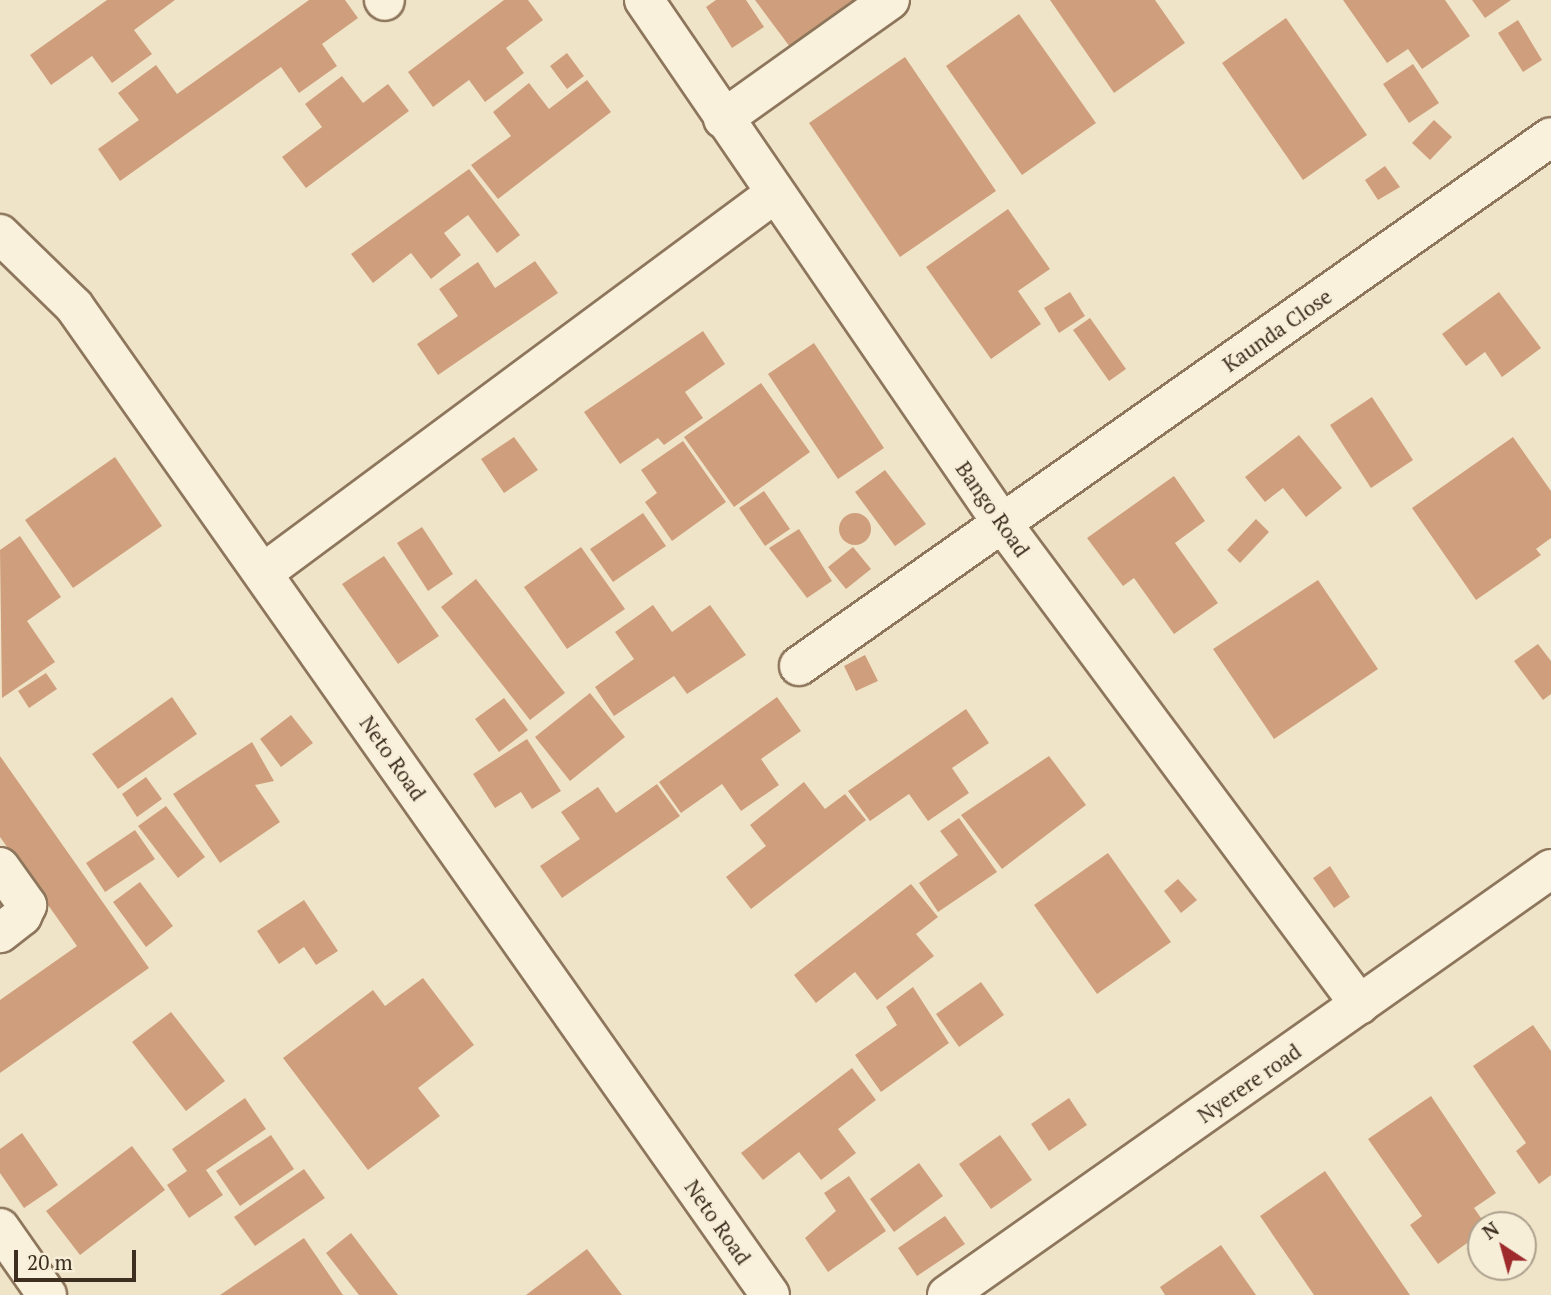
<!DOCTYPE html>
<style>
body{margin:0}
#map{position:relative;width:1551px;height:1295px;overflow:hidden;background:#f0e4c8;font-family:"PT Serif",serif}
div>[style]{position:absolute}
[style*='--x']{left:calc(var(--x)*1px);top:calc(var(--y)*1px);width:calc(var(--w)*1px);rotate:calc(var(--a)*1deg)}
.building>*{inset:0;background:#cf9f7d}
.round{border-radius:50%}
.roads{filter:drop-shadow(2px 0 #8d765c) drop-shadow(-2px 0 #8d765c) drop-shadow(0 2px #8d765c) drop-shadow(0 -2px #8d765c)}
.minor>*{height:38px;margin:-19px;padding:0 19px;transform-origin:19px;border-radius:19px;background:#faf1dc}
span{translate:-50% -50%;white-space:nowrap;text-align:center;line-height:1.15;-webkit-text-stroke:5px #f7eed8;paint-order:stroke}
.street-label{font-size:21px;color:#3d2e20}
.north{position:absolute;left:1467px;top:1211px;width:70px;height:70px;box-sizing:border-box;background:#f7eed8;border:2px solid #ada18e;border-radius:50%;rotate:324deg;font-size:19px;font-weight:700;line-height:28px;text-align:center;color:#3d2e20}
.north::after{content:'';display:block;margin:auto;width:24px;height:32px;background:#9e2a2b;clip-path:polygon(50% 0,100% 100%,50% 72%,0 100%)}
.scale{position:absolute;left:14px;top:1250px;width:122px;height:32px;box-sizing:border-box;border:4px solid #3d2e20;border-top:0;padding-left:9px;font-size:21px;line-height:24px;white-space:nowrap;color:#3d2e20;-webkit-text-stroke:5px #f7eed8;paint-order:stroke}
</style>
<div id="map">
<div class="building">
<div style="clip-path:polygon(107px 0,175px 0,134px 30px,152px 54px,112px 83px,92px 56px,51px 85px,30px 55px)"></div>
<div style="clip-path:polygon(309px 0,345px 0,358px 18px,322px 44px,337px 66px,299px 93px,281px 67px,120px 181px,98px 149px,139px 120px,118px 93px,156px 65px,177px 94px)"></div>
<div style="clip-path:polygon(504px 0,528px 0,543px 20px,506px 48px,524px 73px,485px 102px,469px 80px,433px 107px,408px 72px)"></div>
<div style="clip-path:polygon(716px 0,746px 0,764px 27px,732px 48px,706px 7px)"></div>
<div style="clip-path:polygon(755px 0,860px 0,793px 51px)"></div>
<div style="clip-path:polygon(1050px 0,1155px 0,1185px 43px,1114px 93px)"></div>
<div style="clip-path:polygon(1343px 0,1445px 0,1470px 36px,1422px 69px,1408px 49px,1387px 63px)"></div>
<div style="clip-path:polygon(1472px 0,1511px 0,1485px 18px)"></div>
<div style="clip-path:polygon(1019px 14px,1096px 123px,1022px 175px,946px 66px)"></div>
<div style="clip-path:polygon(1286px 18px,1367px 135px,1303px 180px,1222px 63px)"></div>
<div style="clip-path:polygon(1518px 20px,1542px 60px,1523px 72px,1498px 33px)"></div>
<div style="clip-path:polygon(567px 53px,584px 76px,567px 89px,550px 66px)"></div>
<div style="clip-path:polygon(905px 57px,996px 191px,900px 257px,809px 123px)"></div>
<div style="clip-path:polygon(1413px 64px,1439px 103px,1409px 123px,1383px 84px)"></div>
<div style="clip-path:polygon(342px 76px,363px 103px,388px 84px,409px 111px,306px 188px,282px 157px,322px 127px,305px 104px)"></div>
<div style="clip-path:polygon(587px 80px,611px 112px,498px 199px,471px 165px,511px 136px,493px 112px,529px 83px,549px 109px)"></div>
<div style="clip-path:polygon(1434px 120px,1452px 137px,1430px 160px,1412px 143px)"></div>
<div style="clip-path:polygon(1385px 166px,1400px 187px,1378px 200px,1365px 180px)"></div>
<div style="clip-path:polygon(469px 169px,520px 235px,497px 253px,468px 215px,444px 233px,461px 255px,431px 279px,411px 253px,373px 283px,351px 254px)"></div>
<div style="clip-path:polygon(1008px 209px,1050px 269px,1018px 291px,1041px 324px,991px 359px,926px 267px)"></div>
<div style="clip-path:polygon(535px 261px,558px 293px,438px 375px,417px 344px,458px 316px,439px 289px,478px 262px,495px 288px)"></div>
<div style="clip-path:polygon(1070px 292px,1085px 316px,1059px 333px,1044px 308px)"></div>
<div style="clip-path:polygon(1499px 292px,1541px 348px,1502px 377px,1485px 352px,1466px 366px,1442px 334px)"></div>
<div style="clip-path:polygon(1090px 318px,1126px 369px,1109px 381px,1073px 330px)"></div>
<div style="clip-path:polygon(703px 331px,725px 364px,685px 392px,703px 418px,664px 445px,658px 438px,620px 464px,584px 412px)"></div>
<div style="clip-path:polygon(814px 343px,884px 448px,838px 479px,768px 374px)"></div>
<div style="clip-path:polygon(761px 383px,810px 452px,734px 507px,684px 437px)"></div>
<div style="clip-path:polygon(1372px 397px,1413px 460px,1371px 488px,1330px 425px)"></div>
<div style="clip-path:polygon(1299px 435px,1342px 488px,1306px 517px,1283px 488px,1265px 502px,1245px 477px)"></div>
<div style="clip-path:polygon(514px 437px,538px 470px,504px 493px,481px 459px)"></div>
<div style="clip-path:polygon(1513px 437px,1551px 491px,1551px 538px,1536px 549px,1541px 555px,1476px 600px,1412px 508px)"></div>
<div style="clip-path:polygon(683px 441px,726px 502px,672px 541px,645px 502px,657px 493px,641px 470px)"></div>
<div style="clip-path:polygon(115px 457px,162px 526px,73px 588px,25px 520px)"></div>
<div style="clip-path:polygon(885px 470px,926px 524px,895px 546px,855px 492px)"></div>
<div style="clip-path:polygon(1174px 476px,1205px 521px,1175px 543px,1218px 603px,1174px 634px,1134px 578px,1123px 586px,1087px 538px)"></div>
<div style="clip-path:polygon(764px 491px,790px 529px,765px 546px,739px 508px)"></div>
<div style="clip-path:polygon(643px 513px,666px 546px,613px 582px,590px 549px)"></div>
<div class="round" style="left:839px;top:513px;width:32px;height:32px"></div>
<div style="clip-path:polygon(1256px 519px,1269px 532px,1240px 563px,1227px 550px)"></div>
<div style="clip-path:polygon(422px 527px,453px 574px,428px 591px,397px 543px)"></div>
<div style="clip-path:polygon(799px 529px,832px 581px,807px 598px,769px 548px)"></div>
<div style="clip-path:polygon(20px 536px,61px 597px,27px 621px,55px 662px,2px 698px,0 550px)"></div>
<div style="clip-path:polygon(581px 547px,625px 609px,567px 649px,524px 587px)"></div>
<div style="clip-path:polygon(853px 547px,871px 569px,846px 589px,828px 567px)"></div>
<div style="clip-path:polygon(384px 556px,439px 636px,398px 664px,342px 584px)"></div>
<div style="clip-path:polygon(476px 579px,565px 693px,530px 720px,441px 607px)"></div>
<div style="clip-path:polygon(1318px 580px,1378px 669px,1274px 739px,1213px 649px)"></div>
<div style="clip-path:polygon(653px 605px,672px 632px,710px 605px,746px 655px,687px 694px,674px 676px,614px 716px,595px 687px,634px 659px,615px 632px)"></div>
<div style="clip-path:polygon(1538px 644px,1551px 661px,1551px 694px,1543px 700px,1514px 661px)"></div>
<div style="clip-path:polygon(865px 655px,878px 681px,856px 691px,844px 666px)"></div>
<div style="clip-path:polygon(46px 673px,57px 689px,29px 708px,18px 691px)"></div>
<div style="clip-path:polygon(590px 693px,625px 737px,570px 781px,535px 737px)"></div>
<div style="clip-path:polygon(172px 697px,197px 734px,118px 789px,92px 754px)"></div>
<div style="clip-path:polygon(777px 697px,801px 731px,761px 759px,779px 785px,741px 811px,722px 784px,681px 813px,659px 782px)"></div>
<div style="clip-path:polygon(504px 698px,528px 730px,499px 752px,475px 719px)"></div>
<div style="clip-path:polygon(966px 709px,989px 743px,952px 768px,969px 793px,928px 821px,909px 794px,870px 821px,848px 791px)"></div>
<div style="clip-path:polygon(291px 715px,313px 743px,281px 767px,260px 739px)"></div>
<div style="clip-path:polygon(527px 739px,561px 791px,532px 809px,521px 792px,495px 808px,473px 774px)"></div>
<div style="clip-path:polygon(252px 742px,274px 781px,255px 785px,280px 822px,220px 863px,173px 794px)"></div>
<div style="clip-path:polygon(0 756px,149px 968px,0 1073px,0 1000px,77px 946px,0 837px)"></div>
<div style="clip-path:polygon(1049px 756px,1086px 805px,1002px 869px,961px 815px)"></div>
<div style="clip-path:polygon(146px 777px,162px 799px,137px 817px,122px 794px)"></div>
<div style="clip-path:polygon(804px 782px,825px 809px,845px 794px,866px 820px,751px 909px,726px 877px,766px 846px,750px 825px)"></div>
<div style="clip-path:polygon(657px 784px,680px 816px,562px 898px,540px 866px,580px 839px,561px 812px,598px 787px,616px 813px)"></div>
<div style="clip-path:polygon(166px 806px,205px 857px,178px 878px,138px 826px)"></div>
<div style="clip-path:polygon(959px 818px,997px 872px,938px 912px,919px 883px,958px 855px,940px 831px)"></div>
<div style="clip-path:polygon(135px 830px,155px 859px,105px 892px,86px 863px)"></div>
<div style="clip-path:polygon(1108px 853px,1171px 942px,1097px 994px,1034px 905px)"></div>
<div style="clip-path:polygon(1330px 866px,1350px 897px,1334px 908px,1313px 878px)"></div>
<div style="clip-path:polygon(1178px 879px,1197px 900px,1181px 913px,1164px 891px)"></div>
<div style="clip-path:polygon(140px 882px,173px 926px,146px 947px,113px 902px)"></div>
<div style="clip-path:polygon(911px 884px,938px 917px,916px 934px,934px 956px,877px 1000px,855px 972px,816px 1003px,794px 975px)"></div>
<div style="clip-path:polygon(304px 900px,338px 951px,316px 965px,304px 947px,279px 964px,257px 931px)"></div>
<div style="clip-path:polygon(423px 978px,474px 1045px,418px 1088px,440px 1116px,368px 1170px,283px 1058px,373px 990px,385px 1006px)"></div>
<div style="clip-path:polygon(981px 982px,1004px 1015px,959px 1047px,936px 1014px)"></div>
<div style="clip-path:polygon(913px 987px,949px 1043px,881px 1092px,855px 1055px,897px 1025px,886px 1007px)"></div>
<div style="clip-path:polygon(171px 1012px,225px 1081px,186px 1111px,132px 1042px)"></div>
<div style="clip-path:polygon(1533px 1025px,1551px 1051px,1551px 1175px,1539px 1184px,1516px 1151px,1526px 1143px,1473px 1066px)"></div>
<div style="clip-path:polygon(852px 1068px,876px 1100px,838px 1129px,856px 1153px,821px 1180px,799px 1152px,763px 1180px,741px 1153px)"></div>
<div style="clip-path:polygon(1431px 1096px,1496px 1193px,1474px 1208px,1486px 1225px,1481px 1225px,1481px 1233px,1438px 1264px,1410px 1225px,1422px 1216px,1368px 1139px)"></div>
<div style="clip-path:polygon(245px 1098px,266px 1129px,206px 1170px,223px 1195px,189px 1218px,167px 1185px,187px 1171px,172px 1149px)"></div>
<div style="clip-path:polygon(1069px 1098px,1087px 1125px,1049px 1151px,1031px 1124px)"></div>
<div style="clip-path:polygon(22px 1133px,58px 1185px,24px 1208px,0 1173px,0 1149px)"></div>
<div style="clip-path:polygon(271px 1135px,294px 1169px,240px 1206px,216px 1171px)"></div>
<div style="clip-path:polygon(1000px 1135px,1032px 1180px,991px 1209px,959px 1164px)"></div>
<div style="clip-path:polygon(132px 1146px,165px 1190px,80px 1255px,46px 1211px)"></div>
<div style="clip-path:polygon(919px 1163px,943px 1196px,894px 1232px,870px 1199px)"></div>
<div style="clip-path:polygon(304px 1169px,325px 1198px,255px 1246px,234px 1217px)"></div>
<div style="clip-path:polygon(1325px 1171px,1410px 1295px,1314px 1295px,1260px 1216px)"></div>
<div style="clip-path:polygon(849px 1176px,886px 1231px,828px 1272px,805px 1238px,836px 1211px,824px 1193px)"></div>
<div style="clip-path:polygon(945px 1216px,965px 1244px,917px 1276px,898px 1248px)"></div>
<div style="clip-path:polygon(351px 1233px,398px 1295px,359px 1295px,326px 1253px)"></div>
<div style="clip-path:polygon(304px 1238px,343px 1295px,220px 1295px)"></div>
<div style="clip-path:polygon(1221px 1245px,1256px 1295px,1165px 1295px,1160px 1287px)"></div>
<div style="clip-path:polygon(587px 1249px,622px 1295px,526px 1295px)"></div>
</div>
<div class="roads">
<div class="minor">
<div style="--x:384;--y:0;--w:1;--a:45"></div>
<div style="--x:644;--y:0;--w:634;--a:55.61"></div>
<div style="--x:1002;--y:523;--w:600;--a:53.4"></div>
<div style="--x:723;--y:119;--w:205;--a:-35.5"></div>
<div style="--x:0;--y:234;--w:103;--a:44.2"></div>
<div style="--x:74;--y:306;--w:1209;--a:54.86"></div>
<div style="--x:263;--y:573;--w:636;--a:-36.56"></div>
<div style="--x:799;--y:666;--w:919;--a:-35.12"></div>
<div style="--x:0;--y:867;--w:47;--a:54.6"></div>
<div style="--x:27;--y:905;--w:12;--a:114"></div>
<div style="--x:22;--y:916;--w:28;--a:142"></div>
<div style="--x:0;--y:1228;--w:82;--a:55"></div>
<div style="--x:947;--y:1295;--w:739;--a:-35.2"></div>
</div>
</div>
<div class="street-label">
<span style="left:1277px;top:330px;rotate:-35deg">Kaunda Close</span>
<span style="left:993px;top:509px;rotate:55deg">Bango Road</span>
<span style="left:393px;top:758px;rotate:55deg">Neto Road</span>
<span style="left:1249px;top:1083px;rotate:-35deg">Nyerere road</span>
<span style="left:718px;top:1222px;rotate:55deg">Neto Road</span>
</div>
<div class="north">N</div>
<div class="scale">20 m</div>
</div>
